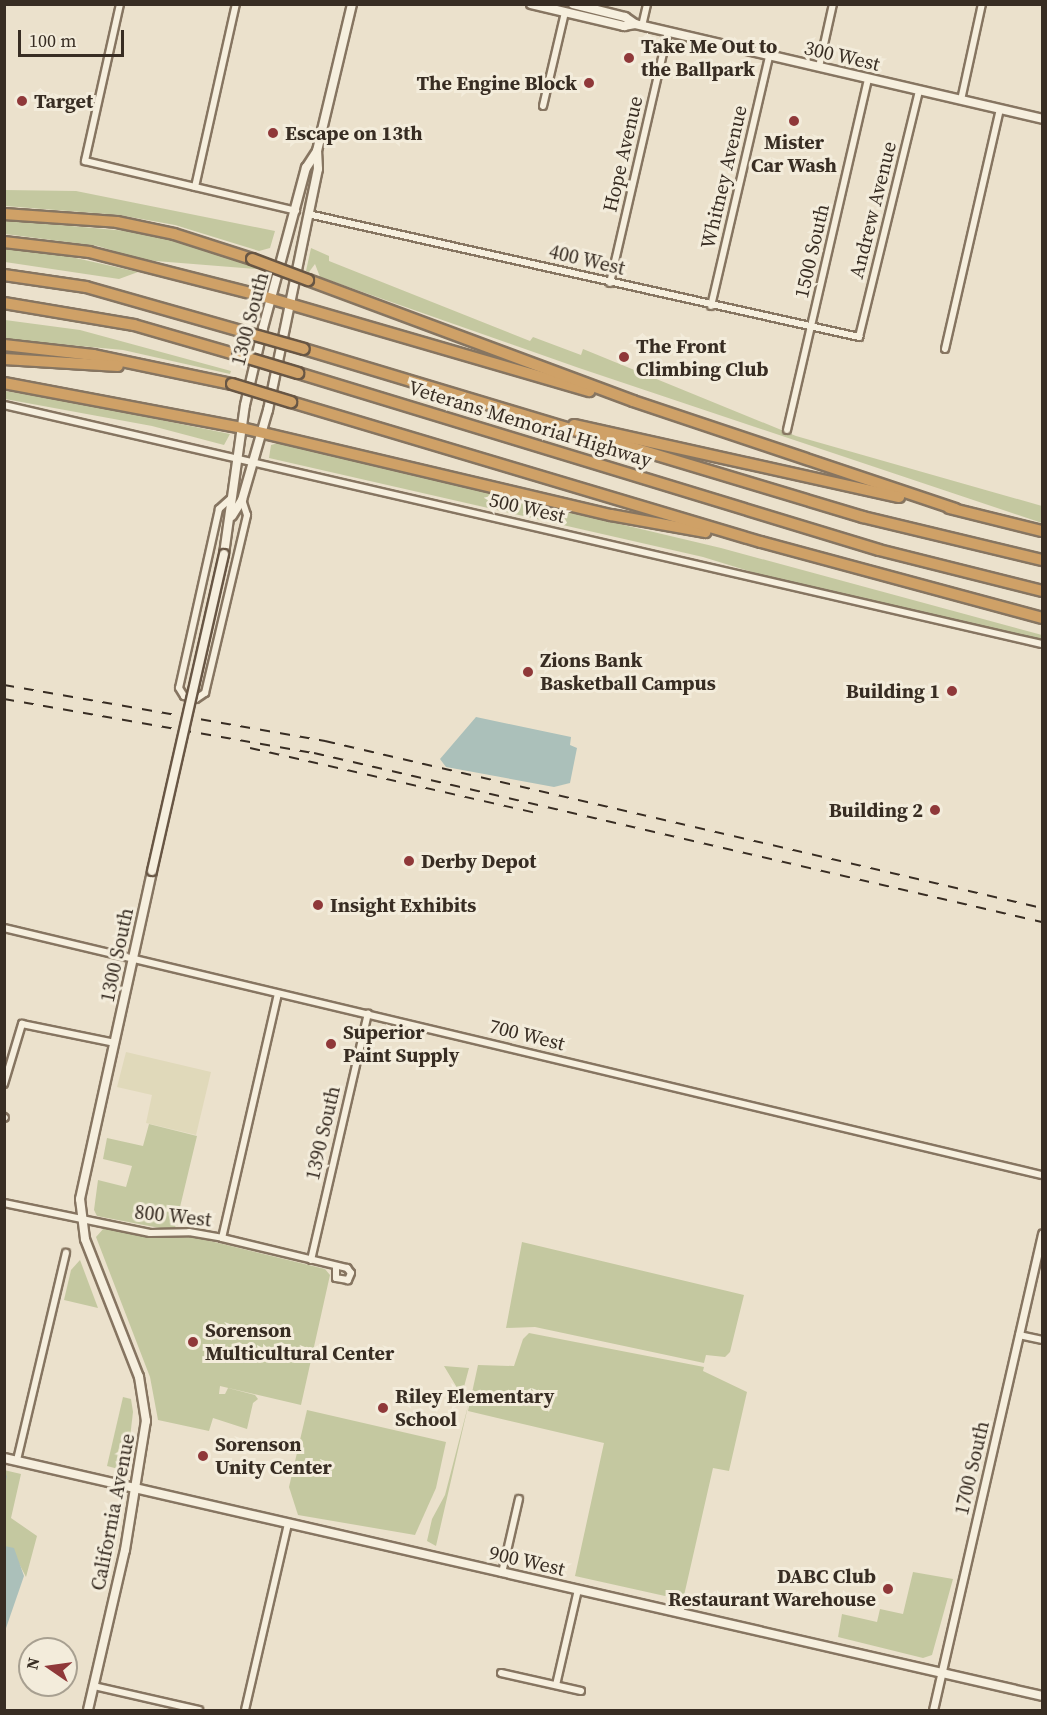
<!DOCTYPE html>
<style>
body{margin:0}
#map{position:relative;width:1047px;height:1715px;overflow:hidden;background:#ebe1cc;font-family:"Source Serif 4",serif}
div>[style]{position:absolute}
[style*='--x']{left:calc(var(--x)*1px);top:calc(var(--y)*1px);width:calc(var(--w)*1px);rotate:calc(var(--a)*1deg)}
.farmland>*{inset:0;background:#e0d9ba}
.green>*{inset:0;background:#c4c8a0}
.water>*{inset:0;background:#abc0ba}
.stream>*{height:2px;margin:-1px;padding:0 1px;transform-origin:1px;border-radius:1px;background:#abc0ba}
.roads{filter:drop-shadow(2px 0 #867561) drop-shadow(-2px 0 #867561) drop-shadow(0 2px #867561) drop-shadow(0 -2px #867561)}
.minor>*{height:6px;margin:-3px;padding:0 3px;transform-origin:3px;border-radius:3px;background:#f6efde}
.tertiary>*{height:7px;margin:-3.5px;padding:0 3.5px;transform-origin:3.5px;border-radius:3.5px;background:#f6efde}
.secondary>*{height:8px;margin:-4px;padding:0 4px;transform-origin:4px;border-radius:4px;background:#f6efde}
.motorway>*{height:10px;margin:-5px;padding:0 5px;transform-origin:5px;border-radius:5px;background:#cfa167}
.rail>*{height:2px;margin-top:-1px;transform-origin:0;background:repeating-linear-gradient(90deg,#382d23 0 10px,transparent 0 20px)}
.bridges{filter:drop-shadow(2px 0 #685644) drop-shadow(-2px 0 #685644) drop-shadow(0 2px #685644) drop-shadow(0 -2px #685644)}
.secondary-bridge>*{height:8px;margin:-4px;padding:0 4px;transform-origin:4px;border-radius:4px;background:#f6efde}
.motorway-bridge>*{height:10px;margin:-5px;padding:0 5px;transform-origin:5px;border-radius:5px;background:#cfa167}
.dots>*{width:16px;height:16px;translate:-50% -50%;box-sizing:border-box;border:3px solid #f3ecdb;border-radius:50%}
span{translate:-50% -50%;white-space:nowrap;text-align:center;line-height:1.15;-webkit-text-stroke:6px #f3ecdb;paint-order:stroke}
.poi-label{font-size:20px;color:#382d23;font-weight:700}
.left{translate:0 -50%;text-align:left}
.right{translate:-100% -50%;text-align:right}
.street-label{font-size:20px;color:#382d23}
.frame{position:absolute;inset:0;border:6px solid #382d23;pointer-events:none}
.north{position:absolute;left:18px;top:1637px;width:60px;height:60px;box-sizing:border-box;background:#f3ecdb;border:2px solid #a8a091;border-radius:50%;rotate:283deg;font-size:16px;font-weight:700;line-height:24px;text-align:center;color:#382d23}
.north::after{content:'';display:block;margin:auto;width:21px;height:27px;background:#8f3839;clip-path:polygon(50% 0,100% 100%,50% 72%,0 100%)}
.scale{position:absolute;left:18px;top:30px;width:106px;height:27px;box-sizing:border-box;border:3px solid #382d23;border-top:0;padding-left:8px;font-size:18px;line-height:21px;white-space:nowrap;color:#382d23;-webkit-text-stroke:4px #f3ecdb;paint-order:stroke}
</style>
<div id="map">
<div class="farmland">
<div style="clip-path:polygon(126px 1052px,211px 1072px,196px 1135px,146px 1123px,152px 1095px,117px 1087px)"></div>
</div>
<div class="green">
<div style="clip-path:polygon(4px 190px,76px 191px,275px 231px,270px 248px,259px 251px,175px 225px,119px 215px,5px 206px)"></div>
<div style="clip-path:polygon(4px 220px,138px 232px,200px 246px,256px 265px,257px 269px,143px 260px,98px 246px,5px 234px)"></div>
<div style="clip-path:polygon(311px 248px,329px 256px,329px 261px,530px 341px,533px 337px,581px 355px,583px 349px,796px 436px,1042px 506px,1042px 523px,579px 368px,320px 277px,315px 264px,309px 272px,306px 271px)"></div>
<div style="clip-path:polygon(4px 249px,58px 254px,138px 272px,119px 279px,5px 262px)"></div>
<div style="clip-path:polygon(5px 320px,80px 330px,231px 371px,230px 374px,123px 350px,5px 339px)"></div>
<div style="clip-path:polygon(5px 391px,73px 402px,230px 434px,224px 445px,152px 426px,5px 399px)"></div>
<div style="clip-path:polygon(278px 443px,721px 548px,1042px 635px,1042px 641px,765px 576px,703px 557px,269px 458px,271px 445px)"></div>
<div style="clip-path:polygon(149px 1124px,197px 1136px,175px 1228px,170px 1230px,97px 1216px,94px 1210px,98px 1180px,126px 1187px,132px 1166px,103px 1159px,107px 1138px,143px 1146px)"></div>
<div style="clip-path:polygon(104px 1228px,154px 1238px,194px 1237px,325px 1269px,330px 1275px,301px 1405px,220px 1386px,219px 1394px,225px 1394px,228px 1388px,255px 1395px,258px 1399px,253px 1403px,247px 1429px,213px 1418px,209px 1431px,158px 1420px,150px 1377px,96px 1237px)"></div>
<div style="clip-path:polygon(522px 1242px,744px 1295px,730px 1352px,725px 1357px,706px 1355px,704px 1363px,535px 1327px,506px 1328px)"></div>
<div style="clip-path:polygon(80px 1260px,98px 1308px,64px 1300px,71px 1270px)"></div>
<div style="clip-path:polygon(529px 1333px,704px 1367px,703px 1371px,747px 1392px,729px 1471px,713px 1468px,683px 1600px,575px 1576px,604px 1443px,468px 1411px,478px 1365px,514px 1366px,523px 1339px)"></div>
<div style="clip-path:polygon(444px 1366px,469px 1368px,460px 1402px,456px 1386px)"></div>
<div style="clip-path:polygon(123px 1397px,131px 1399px,133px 1412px,126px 1471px,107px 1466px)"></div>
<div style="clip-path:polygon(469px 1402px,436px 1546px,427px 1541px,432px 1519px,445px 1495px)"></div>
<div style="clip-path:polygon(307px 1410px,446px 1442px,436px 1488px,415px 1535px,298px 1515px,289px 1487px)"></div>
<div style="clip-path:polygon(4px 1470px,21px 1474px,11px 1518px,37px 1536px,26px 1577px,14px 1554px,5px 1546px)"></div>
<div style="clip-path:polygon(913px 1572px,953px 1579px,932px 1655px,923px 1658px,838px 1637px,842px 1614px,877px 1622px,880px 1609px,903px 1614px)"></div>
</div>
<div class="water">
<div style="clip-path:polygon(476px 717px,571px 737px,570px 745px,577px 748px,570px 783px,554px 787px,446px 767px,440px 759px)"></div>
<div style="clip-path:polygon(5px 1546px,14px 1548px,24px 1576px,5px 1631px)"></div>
</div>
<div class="stream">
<div style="--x:4;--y:1484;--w:8;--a:-76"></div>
</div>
<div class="roads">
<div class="minor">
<div style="--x:120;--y:4;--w:161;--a:102.6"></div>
<div style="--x:85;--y:161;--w:217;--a:13.3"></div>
<div style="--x:642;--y:26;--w:23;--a:-77"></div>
<div style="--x:819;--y:67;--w:65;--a:-77.5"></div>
<div style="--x:961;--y:100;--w:98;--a:-77.7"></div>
<div style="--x:543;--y:106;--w:97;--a:-76.8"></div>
<div style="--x:195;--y:187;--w:188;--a:-77.4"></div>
<div style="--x:308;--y:214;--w:565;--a:12.58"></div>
<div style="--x:859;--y:337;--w:254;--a:-76.3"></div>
<div style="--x:610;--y:283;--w:258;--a:-77"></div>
<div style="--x:711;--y:306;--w:257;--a:-76.9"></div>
<div style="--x:945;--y:349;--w:246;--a:-77.1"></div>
<div style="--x:4;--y:405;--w:1065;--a:12.97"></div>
<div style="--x:787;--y:430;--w:361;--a:-77"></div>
<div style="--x:230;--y:499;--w:15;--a:138"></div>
<div style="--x:219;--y:509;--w:183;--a:102.6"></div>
<div style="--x:179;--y:688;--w:9;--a:58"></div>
<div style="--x:184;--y:696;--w:12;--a:14"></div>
<div style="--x:196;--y:699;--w:11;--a:-34"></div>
<div style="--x:205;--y:693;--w:183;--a:-76.7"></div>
<div style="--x:247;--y:515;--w:16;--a:-108"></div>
<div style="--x:4;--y:928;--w:1067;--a:13.39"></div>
<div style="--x:4;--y:1084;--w:63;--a:-73.3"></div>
<div style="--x:22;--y:1024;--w:95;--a:11.5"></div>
<div style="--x:4;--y:1117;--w:1;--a:45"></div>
<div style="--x:4;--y:1203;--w:149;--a:11.6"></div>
<div style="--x:150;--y:1233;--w:39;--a:-1"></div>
<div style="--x:189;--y:1232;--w:34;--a:10"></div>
<div style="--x:222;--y:1238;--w:129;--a:13.5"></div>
<div style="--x:347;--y:1268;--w:6;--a:51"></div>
<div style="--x:351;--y:1273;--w:8;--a:113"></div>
<div style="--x:348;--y:1280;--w:12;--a:-171"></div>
<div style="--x:336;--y:1278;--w:12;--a:-90"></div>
<div style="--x:222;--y:1238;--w:250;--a:-77.1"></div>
<div style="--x:311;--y:1260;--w:253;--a:-77"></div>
<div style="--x:1019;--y:1335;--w:24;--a:12"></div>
<div style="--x:17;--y:1460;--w:213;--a:-76.7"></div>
<div style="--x:502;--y:1573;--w:76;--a:-77.1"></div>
<div style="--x:501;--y:1673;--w:82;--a:12.7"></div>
<div style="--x:556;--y:1685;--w:98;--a:-77"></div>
<div style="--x:94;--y:1686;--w:108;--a:12.9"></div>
<div style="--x:245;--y:1710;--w:191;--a:-77"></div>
</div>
<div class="tertiary">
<div style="--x:933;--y:1710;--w:489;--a:-77.1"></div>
</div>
<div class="secondary">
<div style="--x:531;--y:4;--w:96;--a:13.3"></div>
<div style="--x:624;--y:26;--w:11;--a:-10"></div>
<div style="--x:635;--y:24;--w:418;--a:13.1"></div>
<div style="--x:573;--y:4;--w:54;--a:14"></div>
<div style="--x:625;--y:17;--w:12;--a:35"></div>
<div style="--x:232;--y:516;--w:19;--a:-58"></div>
<div style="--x:242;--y:500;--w:94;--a:-73.9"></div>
<div style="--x:268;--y:410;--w:246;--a:-78.3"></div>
<div style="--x:318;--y:169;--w:18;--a:-93"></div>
<div style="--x:317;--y:151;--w:151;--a:-76.6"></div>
<div style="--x:224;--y:554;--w:150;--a:-82"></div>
<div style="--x:245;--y:405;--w:79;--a:-76.8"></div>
<div style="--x:263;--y:328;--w:166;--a:-75"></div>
<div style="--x:306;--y:168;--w:20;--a:-57"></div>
<div style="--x:4;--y:1458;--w:1065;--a:12.91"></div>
<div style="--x:88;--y:1710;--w:164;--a:-77"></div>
<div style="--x:125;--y:1550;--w:131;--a:-80.8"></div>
<div style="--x:146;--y:1421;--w:45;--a:-99"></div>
<div style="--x:139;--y:1377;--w:148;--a:-111.4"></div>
<div style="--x:85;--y:1239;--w:40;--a:-97.1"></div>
<div style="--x:80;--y:1199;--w:336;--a:-77.6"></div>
</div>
<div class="motorway">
<div style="--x:4;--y:214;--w:113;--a:4"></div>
<div style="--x:117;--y:222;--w:58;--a:11.9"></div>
<div style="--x:174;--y:234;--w:82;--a:17.8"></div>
<div style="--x:4;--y:242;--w:86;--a:6.7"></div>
<div style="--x:89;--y:252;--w:179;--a:14.3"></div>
<div style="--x:262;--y:296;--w:341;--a:16.2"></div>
<div style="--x:4;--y:275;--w:83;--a:8.3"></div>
<div style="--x:86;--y:287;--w:164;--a:15.9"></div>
<div style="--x:308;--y:280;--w:347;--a:20.4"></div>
<div style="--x:633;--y:401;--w:340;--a:18.5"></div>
<div style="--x:4;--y:303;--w:132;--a:9.6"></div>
<div style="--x:134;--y:325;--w:108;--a:16.1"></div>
<div style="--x:4;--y:345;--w:90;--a:6.4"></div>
<div style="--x:93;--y:355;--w:142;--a:11.8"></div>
<div style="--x:304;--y:349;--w:584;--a:16.73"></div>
<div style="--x:863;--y:517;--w:184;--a:13.5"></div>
<div style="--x:4;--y:359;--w:114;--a:3.5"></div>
<div style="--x:298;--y:373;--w:607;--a:16.94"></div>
<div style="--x:879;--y:550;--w:168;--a:14.1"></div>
<div style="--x:4;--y:383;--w:242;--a:10.7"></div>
<div style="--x:242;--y:428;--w:379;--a:13.3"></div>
<div style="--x:611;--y:515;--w:96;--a:10.3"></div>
<div style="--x:291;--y:402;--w:490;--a:16.6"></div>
<div style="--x:761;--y:542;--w:291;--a:15.1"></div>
<div style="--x:574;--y:425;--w:333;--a:12.5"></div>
<div style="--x:949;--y:508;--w:96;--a:13.9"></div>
</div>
</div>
<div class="rail">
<div style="--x:4;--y:685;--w:326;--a:9.9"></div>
<div style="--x:325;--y:741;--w:736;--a:13.11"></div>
<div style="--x:4;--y:699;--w:315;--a:9.9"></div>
<div style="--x:314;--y:753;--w:747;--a:13.07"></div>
<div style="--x:250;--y:748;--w:294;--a:12.8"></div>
</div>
<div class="bridges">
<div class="secondary-bridge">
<div style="--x:152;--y:871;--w:325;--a:-77.2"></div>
</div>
<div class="motorway-bridge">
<div style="--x:252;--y:259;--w:60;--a:20.6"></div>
<div style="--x:244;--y:332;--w:62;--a:15.8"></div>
<div style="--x:238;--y:355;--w:63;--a:16.7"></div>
<div style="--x:232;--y:384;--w:62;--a:17"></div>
</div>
</div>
<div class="dots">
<div style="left:629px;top:58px;background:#8f3839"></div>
<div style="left:589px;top:83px;background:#8f3839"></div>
<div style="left:22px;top:101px;background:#8f3839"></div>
<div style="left:794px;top:121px;background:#8f3839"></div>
<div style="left:273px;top:133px;background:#8f3839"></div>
<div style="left:624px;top:357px;background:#8f3839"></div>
<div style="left:528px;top:672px;background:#8f3839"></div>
<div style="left:952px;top:691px;background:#8f3839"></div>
<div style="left:935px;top:810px;background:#8f3839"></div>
<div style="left:409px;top:861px;background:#8f3839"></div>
<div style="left:318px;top:905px;background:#8f3839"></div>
<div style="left:331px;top:1044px;background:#8f3839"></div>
<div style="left:193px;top:1342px;background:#8f3839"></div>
<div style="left:383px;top:1408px;background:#8f3839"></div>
<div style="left:203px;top:1456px;background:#8f3839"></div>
<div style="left:888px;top:1589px;background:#8f3839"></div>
</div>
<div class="poi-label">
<span class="left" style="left:641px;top:58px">Take Me Out to<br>the Ballpark</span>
<span class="right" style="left:577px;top:83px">The Engine Block</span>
<span class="left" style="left:34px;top:101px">Target</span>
<span class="left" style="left:285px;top:133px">Escape on 13th</span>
<span style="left:794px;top:154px">Mister<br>Car Wash</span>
<span class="left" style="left:636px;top:358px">The Front<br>Climbing Club</span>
<span class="left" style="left:540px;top:672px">Zions Bank<br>Basketball Campus</span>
<span class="right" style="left:940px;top:691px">Building 1</span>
<span class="right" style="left:923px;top:810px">Building 2</span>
<span class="left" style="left:421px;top:861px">Derby Depot</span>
<span class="left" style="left:330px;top:905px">Insight Exhibits</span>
<span class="left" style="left:343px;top:1044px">Superior<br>Paint Supply</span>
<span class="left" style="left:205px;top:1342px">Sorenson<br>Multicultural Center</span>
<span class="left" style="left:395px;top:1408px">Riley Elementary<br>School</span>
<span class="left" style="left:215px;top:1456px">Sorenson<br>Unity Center</span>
<span class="right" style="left:876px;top:1588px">DABC Club<br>Restaurant Warehouse</span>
</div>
<div class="street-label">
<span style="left:842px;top:56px;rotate:13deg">300 West</span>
<span style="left:623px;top:154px;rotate:-77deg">Hope Avenue</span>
<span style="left:724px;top:177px;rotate:-77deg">Whitney Avenue</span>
<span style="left:873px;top:210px;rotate:-76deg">Andrew Avenue</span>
<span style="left:812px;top:251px;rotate:-77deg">1500 South</span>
<span style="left:587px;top:260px;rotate:13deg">400 West</span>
<span style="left:250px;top:319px;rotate:-75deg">1300 South</span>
<span style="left:530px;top:424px;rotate:17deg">Veterans Memorial Highway</span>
<span style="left:527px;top:508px;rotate:13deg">500 West</span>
<span style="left:117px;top:955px;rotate:-78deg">1300 South</span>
<span style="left:527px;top:1035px;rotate:14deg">700 West</span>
<span style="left:323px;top:1133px;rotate:-77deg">1390 South</span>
<span style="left:173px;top:1216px;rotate:6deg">800 West</span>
<span style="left:972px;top:1468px;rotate:-77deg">1700 South</span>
<span style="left:113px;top:1512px;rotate:-79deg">California Avenue</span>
<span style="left:527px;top:1561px;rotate:13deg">900 West</span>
</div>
<div class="frame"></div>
<div class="north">N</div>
<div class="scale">100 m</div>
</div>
